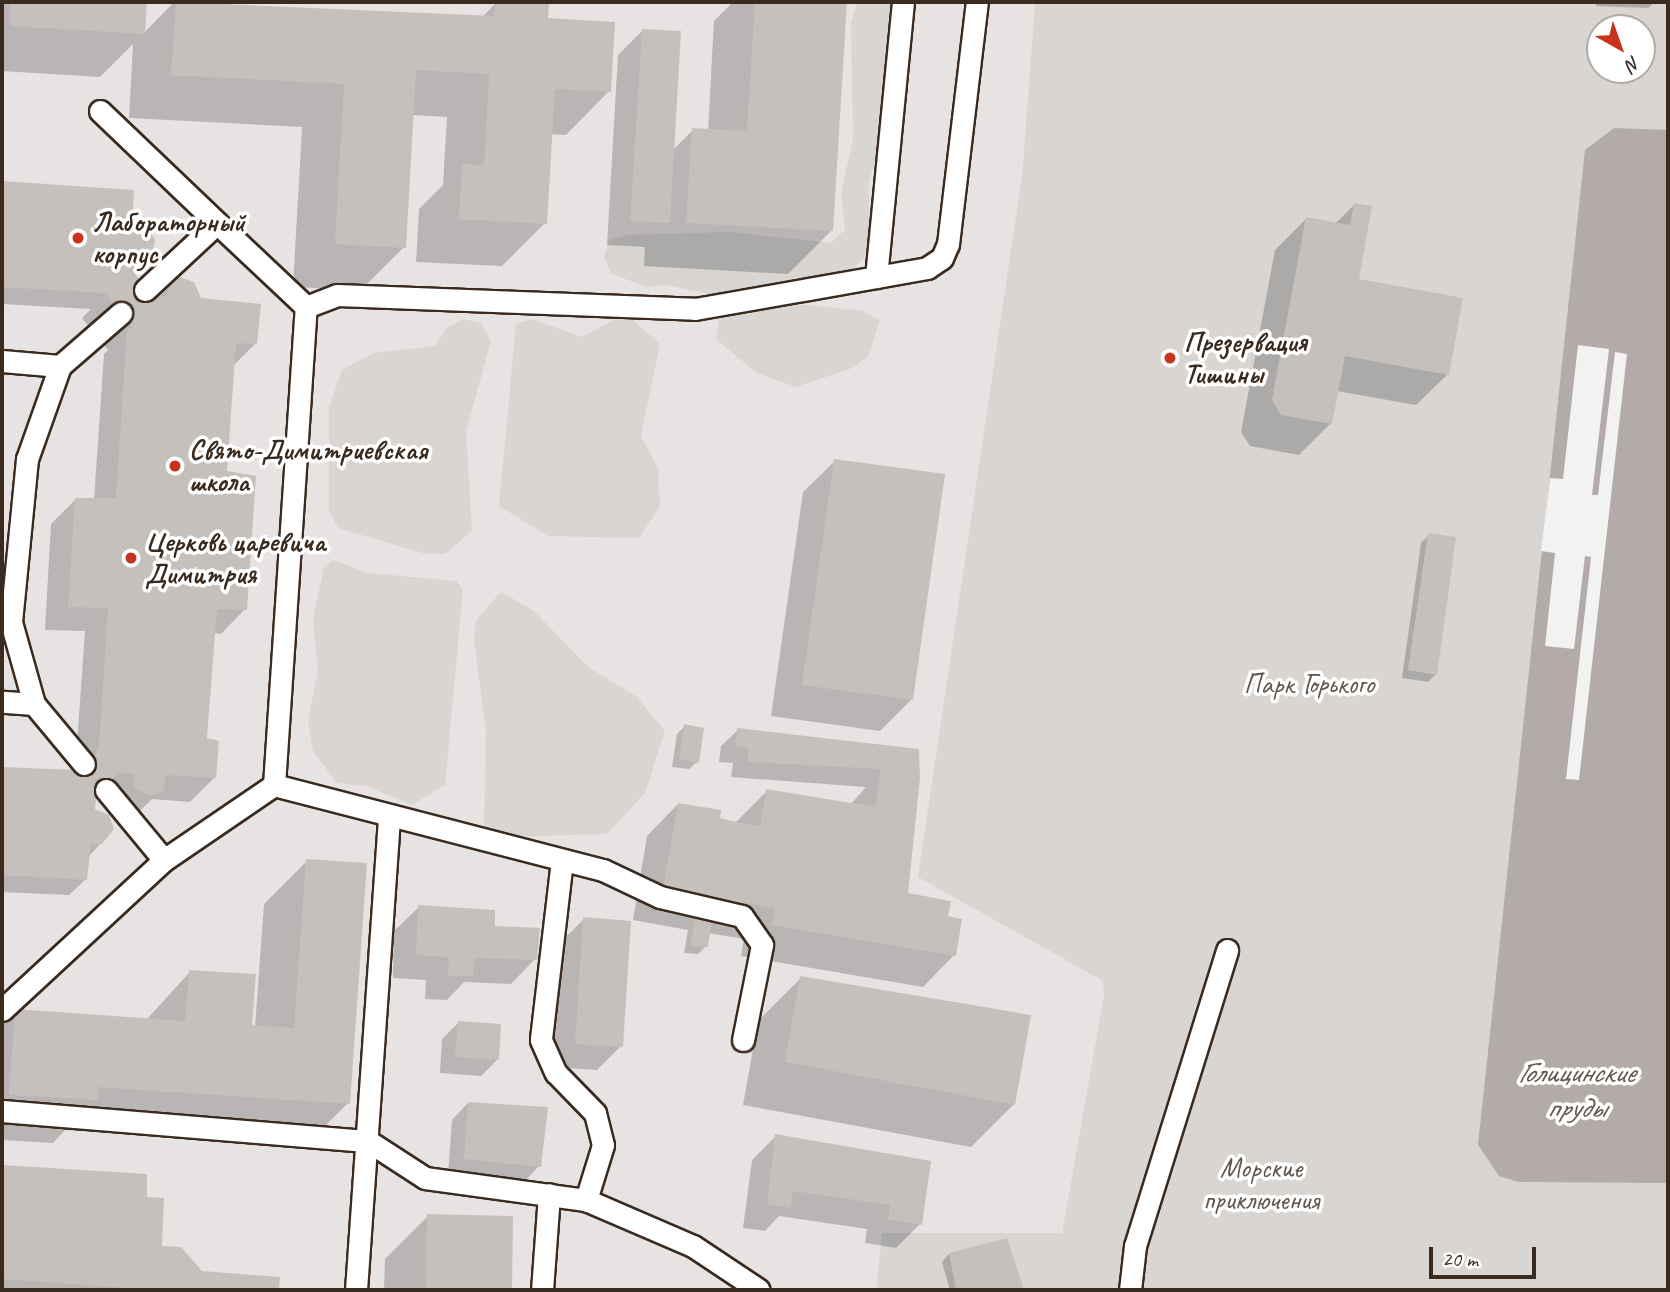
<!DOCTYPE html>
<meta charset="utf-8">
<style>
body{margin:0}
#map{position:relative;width:1670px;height:1292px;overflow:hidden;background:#f3f2f2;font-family:Caveat,sans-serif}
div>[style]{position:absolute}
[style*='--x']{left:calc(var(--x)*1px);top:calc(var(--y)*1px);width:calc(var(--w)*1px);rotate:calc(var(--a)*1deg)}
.built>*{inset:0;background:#e6e3e2}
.green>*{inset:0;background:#d8d5d2}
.water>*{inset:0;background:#b2aba7}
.pier>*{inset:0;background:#f3f2f2}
.shadow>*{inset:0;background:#0003}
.building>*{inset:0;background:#c6c0bd}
.roads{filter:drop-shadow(2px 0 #3b2a1e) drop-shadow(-2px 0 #3b2a1e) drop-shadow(0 2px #3b2a1e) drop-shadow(0 -2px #3b2a1e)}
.lane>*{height:21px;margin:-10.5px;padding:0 10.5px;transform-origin:10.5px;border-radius:10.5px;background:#fff}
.dots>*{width:19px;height:19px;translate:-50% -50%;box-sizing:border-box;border:4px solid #fff;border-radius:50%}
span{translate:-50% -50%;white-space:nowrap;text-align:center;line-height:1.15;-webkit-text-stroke:7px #fff;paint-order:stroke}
.poi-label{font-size:28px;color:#3b2a1e;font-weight:700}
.left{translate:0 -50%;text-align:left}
.park-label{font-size:28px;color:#62554b}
.water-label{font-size:30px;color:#65574e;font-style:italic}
.frame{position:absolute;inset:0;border:4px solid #3b2a1e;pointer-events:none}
.north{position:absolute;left:1586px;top:14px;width:70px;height:70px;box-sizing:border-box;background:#fff;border:2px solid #b1aaa5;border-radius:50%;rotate:140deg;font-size:19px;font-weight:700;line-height:28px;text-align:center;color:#3b2a1e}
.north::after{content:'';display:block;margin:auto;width:24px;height:32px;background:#c8321e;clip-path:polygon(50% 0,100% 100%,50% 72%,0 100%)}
.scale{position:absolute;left:1429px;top:1247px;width:107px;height:32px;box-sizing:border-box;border:4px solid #3b2a1e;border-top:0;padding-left:9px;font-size:21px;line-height:24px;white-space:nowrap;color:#3b2a1e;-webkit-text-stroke:5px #fff;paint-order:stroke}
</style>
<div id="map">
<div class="built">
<div style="clip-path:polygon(2px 2px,1035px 2px,1022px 176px,1106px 983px,1062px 1233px,882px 1233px,876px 1290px,2px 1290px)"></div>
</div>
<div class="green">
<div style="clip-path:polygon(857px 2px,891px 2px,894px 11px,895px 89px,869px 182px,869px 237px,864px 258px,851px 271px,715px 295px,666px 285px,647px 287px,612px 274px,604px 258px,609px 240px,627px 235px,730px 232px,830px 243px,845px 230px,841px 194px,853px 139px,851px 23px)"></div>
<div style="clip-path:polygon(evenodd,1035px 2px,1668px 2px,1668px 1290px,876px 1290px,882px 1233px,1062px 1233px,1104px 994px,1103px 981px,918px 877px,1022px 176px,1035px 2px,1600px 28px,1642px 28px,1642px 70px,1600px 70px,1600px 28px)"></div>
<div style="clip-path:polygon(809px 305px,863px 311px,880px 320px,868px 357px,852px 368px,796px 387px,757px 373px,716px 339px,719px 320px,751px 306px)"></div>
<div style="clip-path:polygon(462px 319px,481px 323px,491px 341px,466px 431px,472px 531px,445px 554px,426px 554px,338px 528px,329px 511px,329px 408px,342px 370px,374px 353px,435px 346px,446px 329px)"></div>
<div style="clip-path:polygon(532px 319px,582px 337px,615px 319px,633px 320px,660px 344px,641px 436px,658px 469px,660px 506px,639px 538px,548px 536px,499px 506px,516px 324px)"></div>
<div style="clip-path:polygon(333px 560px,368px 573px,457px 581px,463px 590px,445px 785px,412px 805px,366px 786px,337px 783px,313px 751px,308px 720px,318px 670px,313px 620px,324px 567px)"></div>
<div style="clip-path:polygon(501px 592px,533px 610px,588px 667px,636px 696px,665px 731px,645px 793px,607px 834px,498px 837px,484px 825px,486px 732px,474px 639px,476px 620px)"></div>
</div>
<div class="water">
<div style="clip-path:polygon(1614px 128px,1668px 130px,1668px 1183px,1518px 1182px,1499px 1176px,1478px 1145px,1585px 150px)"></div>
</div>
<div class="pier">
<div style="clip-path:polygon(1578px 345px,1609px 349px,1592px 495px,1598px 495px,1615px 352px,1627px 354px,1579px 780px,1566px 779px,1591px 557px,1585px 556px,1574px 649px,1545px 646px,1555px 553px,1541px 551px,1550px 478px,1563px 479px)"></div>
</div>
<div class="shadow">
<div style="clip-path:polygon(2px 2px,146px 2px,144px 33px,174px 2px,482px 17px,496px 3px,546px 20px,609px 91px,566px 135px,550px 134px,545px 223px,502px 266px,416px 262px,419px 209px,443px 185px,447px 117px,412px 115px,404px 247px,361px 290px,293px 287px,302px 127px,129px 118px,133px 44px,100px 77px,2px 71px)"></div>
<div style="clip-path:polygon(733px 2px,845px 2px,832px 230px,788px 274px,644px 266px,645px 247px,607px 245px,618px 55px,642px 31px,673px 150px,693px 130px,708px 131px,714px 21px)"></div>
<div style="clip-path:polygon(1596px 2px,1655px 2px,1648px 8px,1596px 6px)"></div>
<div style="clip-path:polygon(2px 183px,133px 191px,130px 223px,151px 255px,130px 273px,149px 297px,158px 298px,171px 285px,199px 300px,255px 344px,233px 366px,225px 472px,245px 609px,221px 634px,213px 633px,205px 740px,214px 778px,190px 802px,152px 799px,136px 815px,109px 797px,95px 797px,94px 811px,112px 824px,108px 836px,88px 857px,86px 879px,69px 895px,2px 892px,2px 768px,75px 772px,85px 631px,45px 630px,51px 524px,75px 500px,94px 500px,104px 354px,108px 350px,82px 318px,91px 309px,2px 304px)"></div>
<div style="clip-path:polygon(1355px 204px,1357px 280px,1448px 374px,1416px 405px,1337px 391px,1330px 424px,1299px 455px,1250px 446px,1241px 432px,1275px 250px,1306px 219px,1335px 224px)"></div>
<div style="clip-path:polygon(835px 461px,912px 699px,880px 731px,771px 716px,803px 492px)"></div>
<div style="clip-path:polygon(1429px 535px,1436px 674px,1428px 682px,1402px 678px,1421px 543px)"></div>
<div style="clip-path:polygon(685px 726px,697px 762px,689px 769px,672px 767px,677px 734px)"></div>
<div style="clip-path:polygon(738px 730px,917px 750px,906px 895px,946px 918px,954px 955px,923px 987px,741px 956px,744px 939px,708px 933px,706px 946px,698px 954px,684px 953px,688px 930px,633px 920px,647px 836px,678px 804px,735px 823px,767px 791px,850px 805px,866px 787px,731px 777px,733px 763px,719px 762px,721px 746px)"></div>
<div style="clip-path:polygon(307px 861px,348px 1103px,305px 1146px,65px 1130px,53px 1143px,2px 1140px,2px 1026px,16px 1011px,146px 1020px,190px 972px,255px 1027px,264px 904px)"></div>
<div style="clip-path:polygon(419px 907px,494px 928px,535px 959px,511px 984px,464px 982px,447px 1000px,425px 999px,426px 980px,393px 978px,394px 931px)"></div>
<div style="clip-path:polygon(584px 919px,621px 1046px,597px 1070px,551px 1067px,560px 943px)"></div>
<div style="clip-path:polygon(801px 978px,1014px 1104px,971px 1147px,743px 1105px,758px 1021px)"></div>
<div style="clip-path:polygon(458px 1023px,497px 1060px,481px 1076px,440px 1073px,442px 1039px)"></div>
<div style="clip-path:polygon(468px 1103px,539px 1166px,523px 1183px,448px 1175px,452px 1120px)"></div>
<div style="clip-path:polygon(776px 1136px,929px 1162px,920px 1224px,896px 1248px,865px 1243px,867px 1229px,779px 1216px,765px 1231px,743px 1228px,752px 1160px)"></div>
<div style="clip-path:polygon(2px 1167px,145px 1175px,145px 1198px,160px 1247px,201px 1273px,278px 1279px,277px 1290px,2px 1290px)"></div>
<div style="clip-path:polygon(428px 1216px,512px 1218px,510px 1290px,384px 1290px,385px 1259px)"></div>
<div style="clip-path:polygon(1006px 1240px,1022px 1290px,950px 1290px,942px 1262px,949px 1254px)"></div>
</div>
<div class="building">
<div style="clip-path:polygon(11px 2px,147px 2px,145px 34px,10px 26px)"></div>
<div style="clip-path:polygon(176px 2px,495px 16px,495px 2px,549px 4px,548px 18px,615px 22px,611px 92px,555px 89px,547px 224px,459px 219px,462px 164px,484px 165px,489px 74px,416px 70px,406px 248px,335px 244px,344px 84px,171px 75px)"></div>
<div style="clip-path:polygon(755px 2px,847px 2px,833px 231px,686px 223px,692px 128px,747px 131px)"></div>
<div style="clip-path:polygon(642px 29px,681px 31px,670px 223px,630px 221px)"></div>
<div style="clip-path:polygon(2px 181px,134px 190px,132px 223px,148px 228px,155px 240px,152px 256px,129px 264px,150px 296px,166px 296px,170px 283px,180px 277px,194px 282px,201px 298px,261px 304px,257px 344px,236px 343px,227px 471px,256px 476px,247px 610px,217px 609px,207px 738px,219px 741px,216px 778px,166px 775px,163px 791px,150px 796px,134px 788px,133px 773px,118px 773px,96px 799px,95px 809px,109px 815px,114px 829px,102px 844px,91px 844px,87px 880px,2px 875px,2px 767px,75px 770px,96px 754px,99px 746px,108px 608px,68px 607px,75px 498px,116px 498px,127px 328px,134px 329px,105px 293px,2px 287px)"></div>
<div style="clip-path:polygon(1354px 203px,1372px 206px,1359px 279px,1463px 298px,1449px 375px,1345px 356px,1332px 424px,1281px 415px,1272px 400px,1306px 217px,1350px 225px)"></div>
<div style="clip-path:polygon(834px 459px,945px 474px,913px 700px,802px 685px)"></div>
<div style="clip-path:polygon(1428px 533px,1456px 537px,1437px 675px,1408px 670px)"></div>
<div style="clip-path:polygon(684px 724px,704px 728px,699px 763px,679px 759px)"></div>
<div style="clip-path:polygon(737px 728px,919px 749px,920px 778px,908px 893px,951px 901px,948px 916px,962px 919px,956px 956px,772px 925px,775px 908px,663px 889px,678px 803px,721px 810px,720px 819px,760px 826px,766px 789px,875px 807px,881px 769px,747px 762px,749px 748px,735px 746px)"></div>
<div style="clip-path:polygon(306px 859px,367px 863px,350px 1104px,99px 1087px,98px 1100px,9px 1095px,15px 1009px,185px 1021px,189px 970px,256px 974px,252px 1025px,294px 1028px)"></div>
<div style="clip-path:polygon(418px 905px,495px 910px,495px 926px,540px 928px,537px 960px,475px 958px,473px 976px,448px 976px,449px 957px,416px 955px)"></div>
<div style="clip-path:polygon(583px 917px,631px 921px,623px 1047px,575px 1044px)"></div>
<div style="clip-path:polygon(695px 918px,712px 920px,708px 947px,690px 946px)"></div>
<div style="clip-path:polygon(800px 976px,1031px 1015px,1015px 1105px,785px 1062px)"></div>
<div style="clip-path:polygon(458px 1021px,501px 1024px,499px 1060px,455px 1057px)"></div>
<div style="clip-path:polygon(468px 1102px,548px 1107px,541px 1167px,464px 1159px)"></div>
<div style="clip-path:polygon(775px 1134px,931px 1161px,922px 1225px,888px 1219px,890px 1205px,793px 1191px,791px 1208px,767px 1204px)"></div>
<div style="clip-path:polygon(2px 1165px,147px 1174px,147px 1197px,164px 1198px,162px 1246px,181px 1247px,202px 1271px,280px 1277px,279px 1290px,156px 1290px,2px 1279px)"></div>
<div style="clip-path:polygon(427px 1214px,513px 1216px,512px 1290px,426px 1290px)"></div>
<div style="clip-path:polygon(1007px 1238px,1024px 1290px,956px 1290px,949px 1253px)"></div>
</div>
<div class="roads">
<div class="lane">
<div style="--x:100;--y:111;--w:162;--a:43.7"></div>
<div style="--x:876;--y:277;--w:276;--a:-84.4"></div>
<div style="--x:145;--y:290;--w:98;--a:-42.9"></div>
<div style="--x:217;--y:223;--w:122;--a:43.3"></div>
<div style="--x:2;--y:361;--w:58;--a:4.9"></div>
<div style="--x:60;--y:366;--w:99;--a:109.5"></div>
<div style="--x:27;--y:459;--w:164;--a:95.6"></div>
<div style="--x:11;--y:622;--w:85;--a:74.3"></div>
<div style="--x:34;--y:704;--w:32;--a:-176"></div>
<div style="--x:60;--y:366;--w:81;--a:-41"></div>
<div style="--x:34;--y:704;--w:78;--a:50.2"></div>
<div style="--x:274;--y:785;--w:340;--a:14.5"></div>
<div style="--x:603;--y:870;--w:63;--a:25.3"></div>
<div style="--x:660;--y:897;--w:84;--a:13"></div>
<div style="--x:742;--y:916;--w:35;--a:55"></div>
<div style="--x:762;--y:945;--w:97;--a:101.3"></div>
<div style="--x:164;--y:860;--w:133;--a:-34.3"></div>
<div style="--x:274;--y:785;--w:479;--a:-86.2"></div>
<div style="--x:306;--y:307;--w:33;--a:-21"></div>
<div style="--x:337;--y:295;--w:358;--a:2.2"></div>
<div style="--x:695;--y:309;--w:236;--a:-10"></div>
<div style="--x:927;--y:268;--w:18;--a:-34"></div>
<div style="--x:942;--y:258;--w:15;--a:-67"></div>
<div style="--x:948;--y:244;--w:244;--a:-83.2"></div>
<div style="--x:562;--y:860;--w:181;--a:96.7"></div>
<div style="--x:541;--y:1040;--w:36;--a:66"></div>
<div style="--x:556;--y:1073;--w:56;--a:45.7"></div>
<div style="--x:595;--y:1113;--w:33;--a:76"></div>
<div style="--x:603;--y:1145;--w:58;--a:107.2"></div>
<div style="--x:2;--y:1010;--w:221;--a:-42.8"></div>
<div style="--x:164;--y:860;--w:91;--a:-129.6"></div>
<div style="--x:2;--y:1111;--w:367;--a:4.7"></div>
<div style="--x:368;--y:1141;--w:68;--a:33"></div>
<div style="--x:425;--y:1178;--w:162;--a:7.8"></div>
<div style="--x:586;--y:1200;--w:116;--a:23.3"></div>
<div style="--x:693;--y:1246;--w:79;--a:33.7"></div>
<div style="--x:356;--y:1290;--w:476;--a:-86"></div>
<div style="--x:542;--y:1290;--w:96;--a:-85.8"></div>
<div style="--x:1130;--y:1290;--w:44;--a:-83.5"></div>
<div style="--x:1135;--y:1246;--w:310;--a:-72.7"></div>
</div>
</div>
<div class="dots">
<div style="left:78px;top:238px;background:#c8321e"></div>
<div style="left:1170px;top:358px;background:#c8321e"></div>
<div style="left:175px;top:466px;background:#c8321e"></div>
<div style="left:131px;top:558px;background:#c8321e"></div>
</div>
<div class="poi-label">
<span class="left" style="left:92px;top:238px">Лабораторный<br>корпус</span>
<span class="left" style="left:1184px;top:358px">Презервация<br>Тишины</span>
<span class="left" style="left:189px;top:466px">Свято-Димитриевская<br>школа</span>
<span class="left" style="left:145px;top:558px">Церковь царевича<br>Димитрия</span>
</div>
<div class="park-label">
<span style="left:1309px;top:684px">Парк Горького</span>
<span style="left:1261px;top:1184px">Морские<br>приключения</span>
</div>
<div class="water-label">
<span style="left:1576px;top:1089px">Голицинские<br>пруды</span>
</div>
<div class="frame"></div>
<div class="north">N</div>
<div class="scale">20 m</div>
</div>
